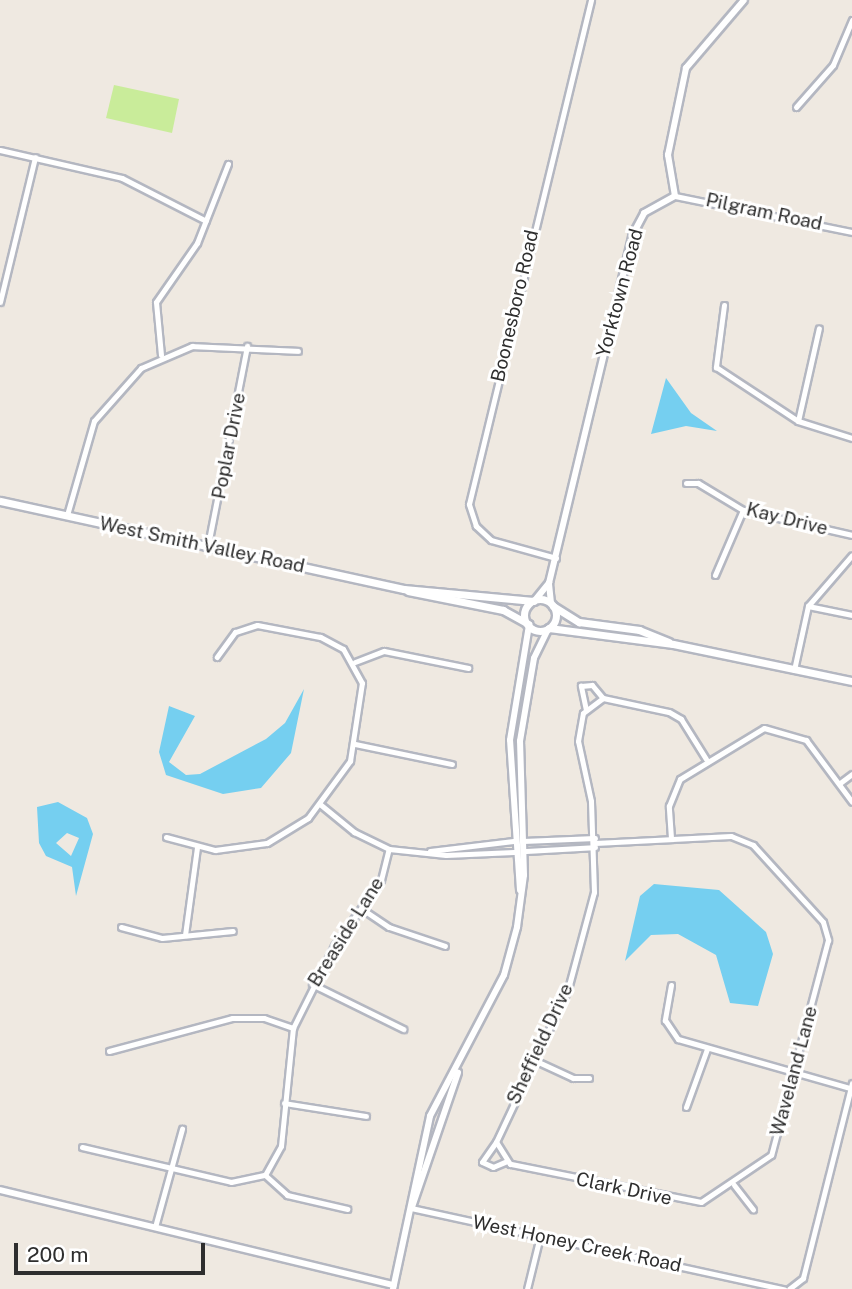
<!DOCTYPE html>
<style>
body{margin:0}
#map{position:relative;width:852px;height:1289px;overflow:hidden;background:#efe9e1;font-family:"Public Sans",sans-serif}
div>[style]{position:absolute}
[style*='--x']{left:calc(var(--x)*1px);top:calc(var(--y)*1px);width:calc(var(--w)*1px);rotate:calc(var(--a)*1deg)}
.pitch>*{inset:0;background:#c9ec9a}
.water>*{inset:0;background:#75cff0}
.roads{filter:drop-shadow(2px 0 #b4b7c1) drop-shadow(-2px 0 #b4b7c1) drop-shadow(0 2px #b4b7c1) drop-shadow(0 -2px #b4b7c1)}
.minor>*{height:5px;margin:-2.5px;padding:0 2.5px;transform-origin:2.5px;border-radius:2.5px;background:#fff}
.tertiary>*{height:6px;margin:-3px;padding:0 3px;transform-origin:3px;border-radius:3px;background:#fff}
.secondary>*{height:7px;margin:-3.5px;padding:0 3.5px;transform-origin:3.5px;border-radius:3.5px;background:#fff}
.secondary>.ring{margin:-3.5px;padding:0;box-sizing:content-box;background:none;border:7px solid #fff;border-radius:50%}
span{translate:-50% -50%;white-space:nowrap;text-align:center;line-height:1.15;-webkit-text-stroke:6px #fff;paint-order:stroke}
.street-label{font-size:19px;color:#2e2e2e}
.scale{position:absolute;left:14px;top:1243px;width:191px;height:32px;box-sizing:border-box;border:4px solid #2e2e2e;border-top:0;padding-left:9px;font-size:21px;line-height:24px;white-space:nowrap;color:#2e2e2e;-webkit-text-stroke:5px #fff;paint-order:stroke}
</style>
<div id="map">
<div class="pitch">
<div style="clip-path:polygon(114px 85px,179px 99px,172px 133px,106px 118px)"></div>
</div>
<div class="water">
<div style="clip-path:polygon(666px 378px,691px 413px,717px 431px,686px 426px,651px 434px)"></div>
<div style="clip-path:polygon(304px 689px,291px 753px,261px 788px,223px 794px,166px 775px,159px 752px,169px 706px,195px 716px,169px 762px,186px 775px,200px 774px,266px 739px,285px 723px)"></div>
<div style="clip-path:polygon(evenodd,58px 802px,87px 818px,93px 834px,76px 896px,72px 867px,46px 856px,39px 843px,37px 807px,58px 802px,67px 833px,79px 838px,71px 856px,56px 843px,67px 833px)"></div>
<div style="clip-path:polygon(654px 884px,719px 890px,766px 932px,773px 954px,758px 1006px,730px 1003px,716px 955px,678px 934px,651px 935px,625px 961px,640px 896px)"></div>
</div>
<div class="roads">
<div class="minor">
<div style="--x:796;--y:107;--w:56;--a:-48.6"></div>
<div style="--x:833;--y:65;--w:49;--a:-67.1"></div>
<div style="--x:0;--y:150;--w:125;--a:12.9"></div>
<div style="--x:122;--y:178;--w:94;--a:27.1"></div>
<div style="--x:675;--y:196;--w:181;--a:11.5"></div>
<div style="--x:0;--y:302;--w:149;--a:-76.4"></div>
<div style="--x:724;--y:305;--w:63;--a:97.4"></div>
<div style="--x:716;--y:367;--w:98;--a:33.4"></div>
<div style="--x:798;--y:421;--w:57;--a:17.5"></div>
<div style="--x:161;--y:355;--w:53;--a:-95.4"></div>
<div style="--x:156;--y:302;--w:72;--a:-55.2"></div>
<div style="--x:197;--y:243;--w:85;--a:-68.6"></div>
<div style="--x:798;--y:421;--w:95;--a:-77.3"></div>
<div style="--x:686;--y:483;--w:12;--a:0"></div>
<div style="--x:698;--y:483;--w:52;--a:31"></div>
<div style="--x:743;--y:510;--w:112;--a:12.9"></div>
<div style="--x:67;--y:515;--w:98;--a:-74"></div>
<div style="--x:94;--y:421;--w:71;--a:-48.4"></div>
<div style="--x:141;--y:368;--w:56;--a:-23.3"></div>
<div style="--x:192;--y:346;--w:106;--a:2.7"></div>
<div style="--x:208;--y:545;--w:203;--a:-78.9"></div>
<div style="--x:556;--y:558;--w:67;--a:-164.5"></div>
<div style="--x:491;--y:540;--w:21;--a:-137"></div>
<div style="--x:476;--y:526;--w:23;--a:-108"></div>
<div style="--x:469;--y:504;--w:519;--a:-76.39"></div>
<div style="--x:715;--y:575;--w:71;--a:-66.7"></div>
<div style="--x:808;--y:606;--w:45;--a:11.6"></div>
<div style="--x:355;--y:662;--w:31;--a:-21"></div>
<div style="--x:384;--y:651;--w:86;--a:11.4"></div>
<div style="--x:794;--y:670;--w:66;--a:-77.7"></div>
<div style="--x:808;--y:606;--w:67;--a:-49.2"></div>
<div style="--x:586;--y:710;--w:25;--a:-102"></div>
<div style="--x:581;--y:686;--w:11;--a:-5"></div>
<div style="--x:592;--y:685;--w:17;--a:50"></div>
<div style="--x:355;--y:744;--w:99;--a:11.7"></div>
<div style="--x:840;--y:783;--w:15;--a:-37"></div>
<div style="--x:321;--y:805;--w:43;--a:39.3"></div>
<div style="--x:354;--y:832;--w:39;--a:26"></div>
<div style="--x:389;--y:849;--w:57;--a:6"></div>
<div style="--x:446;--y:855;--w:68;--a:-2.5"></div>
<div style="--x:166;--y:837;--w:51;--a:14.9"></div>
<div style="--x:215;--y:850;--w:52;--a:-7.7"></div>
<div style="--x:267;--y:843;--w:48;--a:-31.4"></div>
<div style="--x:308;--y:818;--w:71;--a:-53.6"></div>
<div style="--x:350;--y:761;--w:79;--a:-81.3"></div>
<div style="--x:362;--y:683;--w:39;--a:-119"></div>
<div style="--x:343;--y:649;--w:26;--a:-152"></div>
<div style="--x:320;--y:637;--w:64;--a:-169.2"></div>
<div style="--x:257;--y:625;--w:23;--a:162"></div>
<div style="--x:235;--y:632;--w:31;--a:126"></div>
<div style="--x:671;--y:838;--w:32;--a:-94"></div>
<div style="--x:669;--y:806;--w:29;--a:-68"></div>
<div style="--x:680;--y:779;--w:98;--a:-31.3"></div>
<div style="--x:764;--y:728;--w:44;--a:15.9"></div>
<div style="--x:806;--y:740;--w:77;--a:53.4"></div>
<div style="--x:523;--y:841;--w:72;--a:-2.4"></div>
<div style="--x:595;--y:843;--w:136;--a:-2.9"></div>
<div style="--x:731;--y:836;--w:24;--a:22"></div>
<div style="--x:753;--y:845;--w:104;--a:47.7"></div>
<div style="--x:823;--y:922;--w:19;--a:74"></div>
<div style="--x:828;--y:940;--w:222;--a:104.8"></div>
<div style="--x:771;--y:1155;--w:84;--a:146.1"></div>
<div style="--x:701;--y:1202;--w:195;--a:-168.7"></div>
<div style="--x:510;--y:1164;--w:26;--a:-122"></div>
<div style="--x:496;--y:1142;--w:169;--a:-64.8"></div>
<div style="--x:568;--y:989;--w:100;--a:-75"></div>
<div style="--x:594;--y:892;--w:91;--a:-91.9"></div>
<div style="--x:591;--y:801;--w:61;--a:-102.2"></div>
<div style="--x:578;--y:741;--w:28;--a:-80"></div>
<div style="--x:583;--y:713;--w:25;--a:-37"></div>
<div style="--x:603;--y:698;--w:67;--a:12"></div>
<div style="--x:669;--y:712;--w:14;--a:30"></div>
<div style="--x:681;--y:719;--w:47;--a:58"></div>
<div style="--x:430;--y:851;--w:84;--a:-6.9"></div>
<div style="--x:524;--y:851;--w:71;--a:-3.2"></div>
<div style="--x:362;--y:909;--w:32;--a:34"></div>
<div style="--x:389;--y:927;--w:59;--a:18.7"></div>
<div style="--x:121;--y:927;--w:42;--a:15"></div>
<div style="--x:162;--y:938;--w:71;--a:-5.6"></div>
<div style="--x:185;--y:935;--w:89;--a:-82.2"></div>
<div style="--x:312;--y:984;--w:102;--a:26.3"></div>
<div style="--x:671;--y:985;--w:36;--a:100"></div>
<div style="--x:665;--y:1020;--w:23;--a:56"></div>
<div style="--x:678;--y:1039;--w:179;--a:15.9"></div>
<div style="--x:109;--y:1051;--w:127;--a:-15"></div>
<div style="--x:232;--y:1018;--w:32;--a:0"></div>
<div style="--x:264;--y:1018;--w:31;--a:19"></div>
<div style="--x:534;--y:1060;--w:43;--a:24.8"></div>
<div style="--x:573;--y:1078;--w:16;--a:0"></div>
<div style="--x:284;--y:1103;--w:83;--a:9"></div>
<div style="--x:686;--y:1107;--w:62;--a:-70.1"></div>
<div style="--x:496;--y:1142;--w:24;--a:125"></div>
<div style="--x:482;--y:1162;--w:12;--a:24"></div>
<div style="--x:493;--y:1167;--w:15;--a:-23"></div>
<div style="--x:82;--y:1147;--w:153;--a:13.2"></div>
<div style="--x:231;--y:1182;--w:35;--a:-12"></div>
<div style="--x:265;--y:1175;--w:33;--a:-61"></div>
<div style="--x:281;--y:1146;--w:119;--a:-84.2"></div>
<div style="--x:293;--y:1028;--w:92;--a:-63.4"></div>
<div style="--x:334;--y:946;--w:81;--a:-54.5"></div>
<div style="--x:381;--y:880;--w:32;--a:-76"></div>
<div style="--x:265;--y:1175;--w:30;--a:42"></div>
<div style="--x:287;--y:1195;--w:62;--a:13.1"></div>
<div style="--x:734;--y:1185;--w:31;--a:52"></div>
<div style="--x:411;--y:1208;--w:382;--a:12.3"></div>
<div style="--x:155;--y:1227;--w:102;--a:-74.6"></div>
<div style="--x:527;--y:1289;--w:55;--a:-76.2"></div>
<div style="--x:789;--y:1289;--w:18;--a:-38"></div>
<div style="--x:803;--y:1278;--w:201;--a:-75.9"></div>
</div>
<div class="tertiary">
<div style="--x:536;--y:599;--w:21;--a:-51"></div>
<div style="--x:551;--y:603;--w:20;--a:-96"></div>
<div style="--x:549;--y:583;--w:357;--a:-76.5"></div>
<div style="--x:632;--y:236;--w:26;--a:-62"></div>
<div style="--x:644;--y:213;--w:35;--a:-29"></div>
<div style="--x:675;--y:196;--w:42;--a:-99.7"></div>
<div style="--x:668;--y:155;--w:89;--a:-78.3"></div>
<div style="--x:686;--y:68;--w:89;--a:-49.5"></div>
<div style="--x:520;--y:890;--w:150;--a:-93.8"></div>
<div style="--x:510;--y:740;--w:117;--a:-80.6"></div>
<div style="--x:0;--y:1190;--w:405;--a:13.6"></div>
<div style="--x:412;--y:1207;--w:142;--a:-71.1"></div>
<div style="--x:393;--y:1289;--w:177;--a:-77.9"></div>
<div style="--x:430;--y:1116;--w:159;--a:-62.3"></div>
<div style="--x:504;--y:975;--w:50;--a:-74.8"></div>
<div style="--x:517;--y:927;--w:52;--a:-82.3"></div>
<div style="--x:524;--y:875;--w:134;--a:-91.7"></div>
<div style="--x:520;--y:741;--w:84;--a:-80.4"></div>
<div style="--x:534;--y:658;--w:32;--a:-64"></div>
</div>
<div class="secondary">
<div style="--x:0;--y:501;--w:413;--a:12.3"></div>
<div style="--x:404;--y:589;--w:130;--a:5.3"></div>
<div style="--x:408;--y:591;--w:97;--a:11.3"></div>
<div style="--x:503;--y:610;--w:29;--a:29"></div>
<div class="ring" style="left:524px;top:599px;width:25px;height:25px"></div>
<div style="--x:553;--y:606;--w:31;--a:32"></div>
<div style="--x:579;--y:622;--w:61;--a:7.6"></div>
<div style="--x:639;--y:630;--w:32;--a:22"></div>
<div style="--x:549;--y:628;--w:125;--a:7.4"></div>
<div style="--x:673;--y:644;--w:183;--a:11.7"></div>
</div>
</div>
<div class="street-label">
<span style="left:764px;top:212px;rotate:12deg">Pilgram Road</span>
<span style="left:620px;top:293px;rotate:-75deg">Yorktown Road</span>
<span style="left:515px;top:306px;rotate:-77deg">Boonesboro Road</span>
<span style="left:229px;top:446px;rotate:-79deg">Poplar Drive</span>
<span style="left:787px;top:519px;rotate:14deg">Kay Drive</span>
<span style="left:202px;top:545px;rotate:12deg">West Smith Valley Road</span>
<span style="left:346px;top:932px;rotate:-58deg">Breaside Lane</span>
<span style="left:540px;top:1044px;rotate:-65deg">Sheffield Drive</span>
<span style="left:794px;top:1071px;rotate:-75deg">Waveland Lane</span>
<span style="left:624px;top:1189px;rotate:12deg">Clark Drive</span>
<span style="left:577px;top:1244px;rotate:12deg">West Honey Creek Road</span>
</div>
<div class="scale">200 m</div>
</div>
